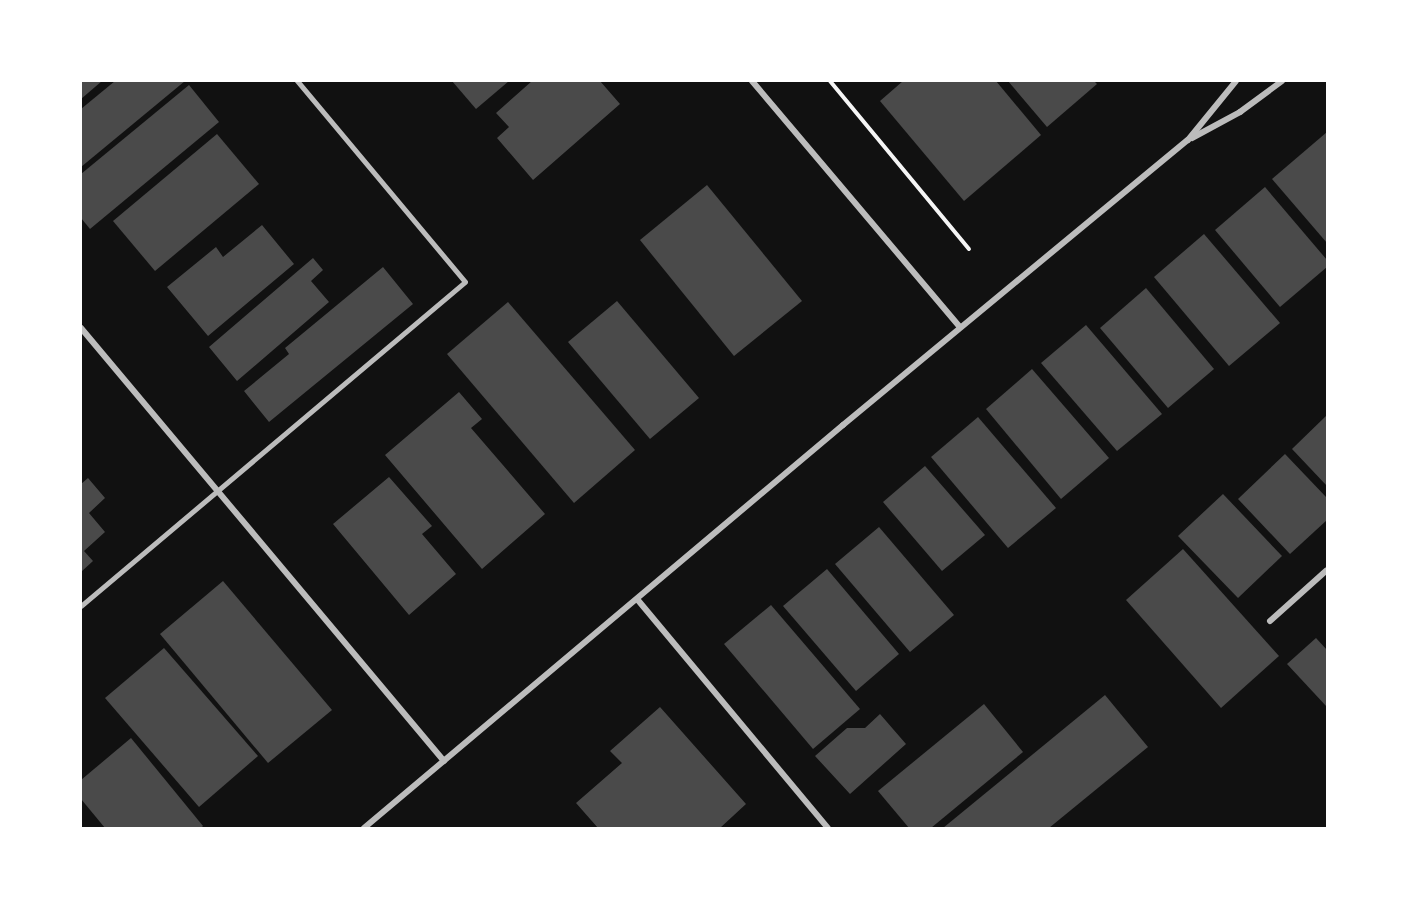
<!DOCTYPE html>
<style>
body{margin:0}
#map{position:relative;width:1408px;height:909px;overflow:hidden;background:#111;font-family:Bitter,serif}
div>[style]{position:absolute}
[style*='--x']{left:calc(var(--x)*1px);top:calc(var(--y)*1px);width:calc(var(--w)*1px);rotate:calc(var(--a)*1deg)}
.building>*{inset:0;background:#4a4a4a}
.path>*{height:4px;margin:-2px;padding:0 2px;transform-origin:2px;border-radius:2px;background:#f5f5f5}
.service>*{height:4.5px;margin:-2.25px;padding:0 2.25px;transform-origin:2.25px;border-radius:2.25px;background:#bcbcbc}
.minor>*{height:6px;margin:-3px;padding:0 3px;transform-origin:3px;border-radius:3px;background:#bcbcbc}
span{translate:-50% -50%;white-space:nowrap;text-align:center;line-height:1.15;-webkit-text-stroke:5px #fff;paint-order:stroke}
.frame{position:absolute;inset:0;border:82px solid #fff;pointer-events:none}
</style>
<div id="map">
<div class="building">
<div style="clip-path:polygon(81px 81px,102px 81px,81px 99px)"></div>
<div style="clip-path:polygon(115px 81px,185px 81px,81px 167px,81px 109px)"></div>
<div style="clip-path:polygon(452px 81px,509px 81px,476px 109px)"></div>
<div style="clip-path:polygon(532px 81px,600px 81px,620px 104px,533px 180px,497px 138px,509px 127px,496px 113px)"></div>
<div style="clip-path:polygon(903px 81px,996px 81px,1041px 135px,964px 201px,880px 101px)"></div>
<div style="clip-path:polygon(1008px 81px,1094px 81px,1097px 84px,1047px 127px)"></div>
<div style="clip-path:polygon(189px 85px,219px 122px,90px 229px,81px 218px,81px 174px)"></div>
<div style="clip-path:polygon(1327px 132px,1327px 243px,1272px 179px)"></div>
<div style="clip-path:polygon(217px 134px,259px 184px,155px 271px,113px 221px)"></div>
<div style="clip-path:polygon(707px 185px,802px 301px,734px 356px,640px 240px)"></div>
<div style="clip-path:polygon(1265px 187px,1327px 260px,1327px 267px,1280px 307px,1215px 230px)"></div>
<div style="clip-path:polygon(262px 225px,294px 264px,208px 336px,167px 287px,216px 247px,223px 257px)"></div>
<div style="clip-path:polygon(1204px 234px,1280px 323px,1229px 366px,1154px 277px)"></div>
<div style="clip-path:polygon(313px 258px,323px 270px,311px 281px,329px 302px,237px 381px,209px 347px)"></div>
<div style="clip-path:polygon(383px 267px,413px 304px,269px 422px,244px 391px,289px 354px,285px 348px)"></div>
<div style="clip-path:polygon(1146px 288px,1214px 369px,1168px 408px,1100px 328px)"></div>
<div style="clip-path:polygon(617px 301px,699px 398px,650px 439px,568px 342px)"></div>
<div style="clip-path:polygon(508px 302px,635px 450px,574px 503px,447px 354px)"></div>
<div style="clip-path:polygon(1086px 325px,1162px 414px,1117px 451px,1041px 363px)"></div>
<div style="clip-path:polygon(1032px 369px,1109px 458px,1061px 499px,986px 409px)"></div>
<div style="clip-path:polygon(459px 392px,482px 419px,471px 428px,545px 514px,482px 569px,385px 455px)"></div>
<div style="clip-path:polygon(1327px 415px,1327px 486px,1292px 449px)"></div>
<div style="clip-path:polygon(978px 417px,1056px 508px,1008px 548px,931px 457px)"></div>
<div style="clip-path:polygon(1285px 454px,1327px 498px,1327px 520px,1290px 554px,1238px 499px)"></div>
<div style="clip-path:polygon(925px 466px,985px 535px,942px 571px,883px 502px)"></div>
<div style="clip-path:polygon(389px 477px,432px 526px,422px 534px,456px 574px,409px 615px,333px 524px)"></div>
<div style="clip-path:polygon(88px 478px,105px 498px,89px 513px,105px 532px,84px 551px,93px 561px,81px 572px,81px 484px)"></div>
<div style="clip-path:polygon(1223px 494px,1282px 556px,1238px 598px,1178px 536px)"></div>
<div style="clip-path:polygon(879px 527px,954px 615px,910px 652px,835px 564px)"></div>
<div style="clip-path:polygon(1183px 549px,1279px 656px,1221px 708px,1126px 600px)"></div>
<div style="clip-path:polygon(827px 569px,899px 654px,856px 691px,783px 606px)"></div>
<div style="clip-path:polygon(223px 581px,332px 710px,268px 763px,160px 634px)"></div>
<div style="clip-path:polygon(771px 605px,860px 709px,813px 749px,724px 644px)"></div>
<div style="clip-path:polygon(1316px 638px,1327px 650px,1327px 707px,1287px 664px)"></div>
<div style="clip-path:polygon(164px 648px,258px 756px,199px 807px,105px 698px)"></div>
<div style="clip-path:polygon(1105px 695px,1148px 747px,1049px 828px,943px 828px)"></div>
<div style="clip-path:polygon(984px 704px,1023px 752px,931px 828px,909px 828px,878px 791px)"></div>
<div style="clip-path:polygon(660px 707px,746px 804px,720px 828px,598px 828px,576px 803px,622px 763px,610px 751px)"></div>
<div style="clip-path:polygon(880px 714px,906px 744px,850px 794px,815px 756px,847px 728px,865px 728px)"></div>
<div style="clip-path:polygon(131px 738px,203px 826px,201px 828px,105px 828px,81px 799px,81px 780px)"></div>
</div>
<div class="path">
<div style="--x:830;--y:81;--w:218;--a:50.4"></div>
</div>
<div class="service">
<div style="--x:81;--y:606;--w:502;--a:-40.16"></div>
<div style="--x:465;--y:282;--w:262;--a:-129.9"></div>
</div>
<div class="minor">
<div style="--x:752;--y:81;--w:322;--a:49.8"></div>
<div style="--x:1192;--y:138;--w:55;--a:-28.4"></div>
<div style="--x:1240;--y:112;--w:52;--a:-36.4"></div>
<div style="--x:81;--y:328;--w:565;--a:50.03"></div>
<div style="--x:637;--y:599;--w:298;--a:50.2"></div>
<div style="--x:1270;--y:621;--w:76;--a:-41.8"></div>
<div style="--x:364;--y:828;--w:626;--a:-40.08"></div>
<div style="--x:843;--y:425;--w:447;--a:-39.6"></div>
<div style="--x:1188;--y:140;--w:76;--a:-50.9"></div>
</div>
<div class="frame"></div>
</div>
